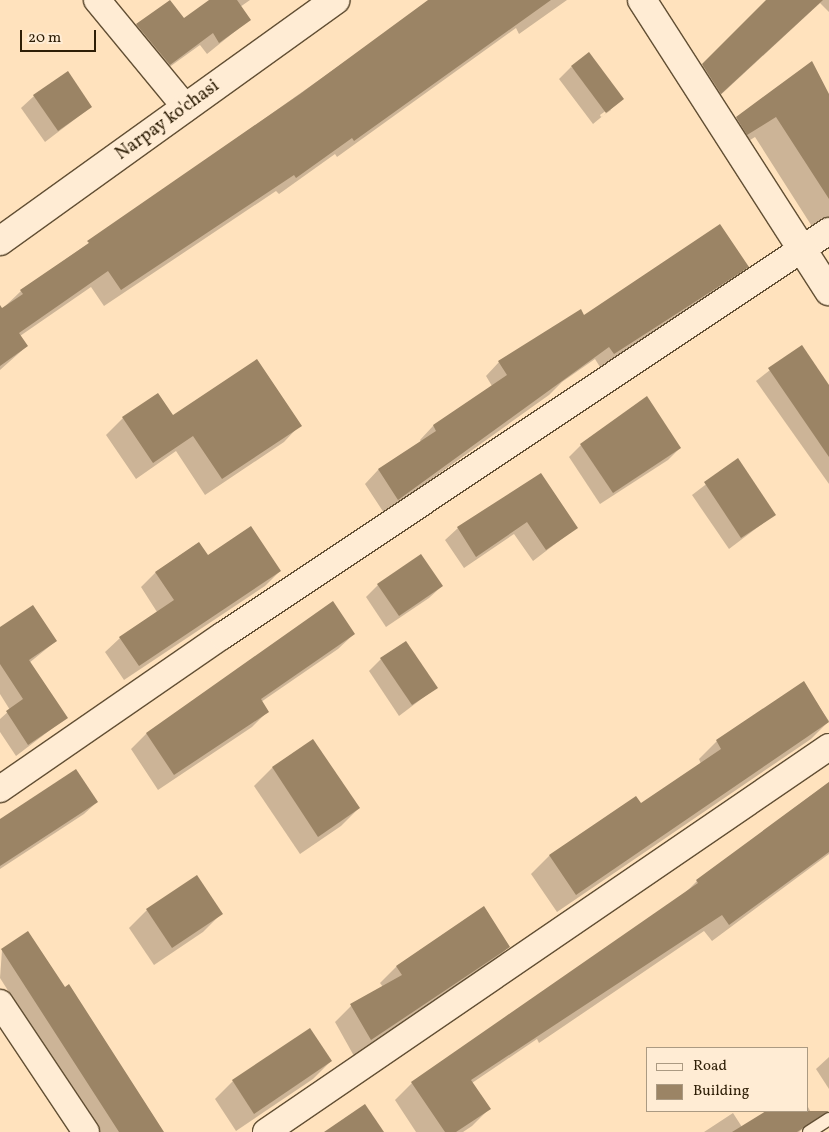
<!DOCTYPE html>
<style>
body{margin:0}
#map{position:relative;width:829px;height:1132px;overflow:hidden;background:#ffe2bd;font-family:Vollkorn,serif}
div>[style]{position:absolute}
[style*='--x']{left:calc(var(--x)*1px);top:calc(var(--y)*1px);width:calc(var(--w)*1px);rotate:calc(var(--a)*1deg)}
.shadow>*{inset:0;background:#0003}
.building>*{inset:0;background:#9b8465}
.roads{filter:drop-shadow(1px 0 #624f34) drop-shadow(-1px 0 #624f34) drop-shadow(0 1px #624f34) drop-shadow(0 -1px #624f34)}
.lane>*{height:12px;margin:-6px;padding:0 6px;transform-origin:6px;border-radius:6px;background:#ffecd4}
.street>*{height:26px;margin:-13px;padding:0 13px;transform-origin:13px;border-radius:13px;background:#ffecd4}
.secondary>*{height:28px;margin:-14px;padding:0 14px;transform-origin:14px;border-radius:14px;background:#ffecd4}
span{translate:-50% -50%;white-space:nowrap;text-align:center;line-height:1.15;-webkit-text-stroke:5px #ffecd4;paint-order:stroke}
.street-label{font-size:18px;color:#2e1e06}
.legend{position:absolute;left:646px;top:1047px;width:162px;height:65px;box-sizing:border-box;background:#ffecd4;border:1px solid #ab9a82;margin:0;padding:6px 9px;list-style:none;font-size:15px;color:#2e1e06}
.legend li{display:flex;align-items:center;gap:10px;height:25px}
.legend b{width:25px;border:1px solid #ab9a82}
.scale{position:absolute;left:20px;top:30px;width:76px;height:22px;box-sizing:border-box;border:2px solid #2e1e06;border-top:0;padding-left:6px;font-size:15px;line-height:18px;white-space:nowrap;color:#2e1e06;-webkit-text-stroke:4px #ffecd4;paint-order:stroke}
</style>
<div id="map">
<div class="shadow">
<div style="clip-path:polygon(211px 0,250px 0,240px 7px,249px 20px,207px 54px,200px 45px,157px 76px,125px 37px,137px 25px,184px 20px)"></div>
<div style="clip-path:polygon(432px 0,567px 0,519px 34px,516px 28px,337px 157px,335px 154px,279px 194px,276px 191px,104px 306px,91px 287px,20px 336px,27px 346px,0 370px,0 311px,21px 291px)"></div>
<div style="clip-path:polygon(768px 0,829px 0,829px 12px,820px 3px,700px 114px,682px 86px)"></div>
<div style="clip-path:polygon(811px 63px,829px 96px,829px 217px,813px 228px,755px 137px,726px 155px,715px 139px,737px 118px)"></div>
<div style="clip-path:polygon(evenodd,571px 67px,623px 99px,593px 124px,559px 79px,571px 67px,611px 107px,611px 110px,601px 117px,600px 115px,611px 107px)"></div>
<div style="clip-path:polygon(34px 96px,91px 107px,45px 142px,21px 108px)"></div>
<div style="clip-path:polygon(747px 266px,733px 280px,600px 367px,595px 359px,562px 382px,549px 395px,384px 513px,365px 484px,378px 470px,421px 442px,420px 440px,433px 426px,492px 386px,486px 376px,499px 362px,584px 317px)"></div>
<div style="clip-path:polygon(801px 346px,829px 388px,829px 484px,756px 381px)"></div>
<div style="clip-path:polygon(157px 394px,173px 417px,300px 425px,284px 442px,205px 495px,176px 451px,136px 479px,106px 435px,123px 418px)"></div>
<div style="clip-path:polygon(581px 445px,680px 448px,668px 460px,600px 504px,569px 457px)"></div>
<div style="clip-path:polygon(738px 460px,774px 515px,729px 549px,692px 495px)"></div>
<div style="clip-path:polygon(541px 475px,576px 528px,533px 561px,514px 534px,464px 568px,445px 540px,458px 528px)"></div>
<div style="clip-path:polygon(198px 543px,207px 557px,280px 571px,265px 586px,124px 680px,105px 652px,120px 638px,157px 612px,141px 587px,155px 573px)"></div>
<div style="clip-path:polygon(378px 585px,442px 586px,429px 598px,386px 627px,366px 597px)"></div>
<div style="clip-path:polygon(333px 603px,354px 634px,338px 649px,261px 702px,268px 711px,252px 727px,158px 790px,131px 749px,146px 734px)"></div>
<div style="clip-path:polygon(0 629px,56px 641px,29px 663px,66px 718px,16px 756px,0 732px,0 719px,10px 710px,0 694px)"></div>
<div style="clip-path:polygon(381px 659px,436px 688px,399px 716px,369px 671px)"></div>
<div style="clip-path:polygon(803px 683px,829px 721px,811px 739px,557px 912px,531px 874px,549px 856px,636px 797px,641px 804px,701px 764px,699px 759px,717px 741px)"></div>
<div style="clip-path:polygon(313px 740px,359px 808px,341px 826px,300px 854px,254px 786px,272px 768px)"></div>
<div style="clip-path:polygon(829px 782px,829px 854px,712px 941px,704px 931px,539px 1043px,537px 1039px,472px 1083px,489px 1109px,472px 1126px,463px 1132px,416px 1132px,395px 1100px,412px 1083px,682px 896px,697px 881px)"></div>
<div style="clip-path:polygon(97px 802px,84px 814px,0 869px,0 821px)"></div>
<div style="clip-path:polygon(483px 908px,509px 946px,493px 963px,354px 1056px,335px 1022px,351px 1006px,383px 987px,380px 983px,396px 967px)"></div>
<div style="clip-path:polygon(147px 910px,221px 914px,203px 932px,154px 965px,129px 928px)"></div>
<div style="clip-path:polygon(2px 950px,65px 989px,163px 1132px,98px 1132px,0 978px)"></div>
<div style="clip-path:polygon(829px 1057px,829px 1089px,816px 1069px)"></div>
<div style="clip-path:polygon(331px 1061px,313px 1079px,236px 1131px,215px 1099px,233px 1081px)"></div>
<div style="clip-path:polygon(808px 1107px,814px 1118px,799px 1132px,704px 1132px,733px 1113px,742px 1127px,768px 1111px,808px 1111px)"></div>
</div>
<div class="building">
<div style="clip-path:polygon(170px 0,184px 18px,209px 0,237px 0,251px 20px,219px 43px,213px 33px,170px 65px,136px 24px)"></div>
<div style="clip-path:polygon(428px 0,551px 0,354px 141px,352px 138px,296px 178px,294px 175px,121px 290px,108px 271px,19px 333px,28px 346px,0 366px,0 305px,2px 308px,23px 294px,20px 290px,89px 243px,87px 241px,300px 94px)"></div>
<div style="clip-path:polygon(766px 0,823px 0,721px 94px,702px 64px)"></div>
<div style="clip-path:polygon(589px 52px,624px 99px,606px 113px,571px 66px)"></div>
<div style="clip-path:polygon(812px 61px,829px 94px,829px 199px,776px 117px,747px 135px,736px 117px)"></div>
<div style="clip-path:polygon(68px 71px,92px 107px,58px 131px,33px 95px)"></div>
<div style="clip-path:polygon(720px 224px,749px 267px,614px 354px,609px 347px,398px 500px,378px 469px,436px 431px,433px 425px,507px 375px,498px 361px,581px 309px,584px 315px)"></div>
<div style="clip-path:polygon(802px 345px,829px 385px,829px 457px,768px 368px)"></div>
<div style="clip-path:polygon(257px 359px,302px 426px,222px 479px,193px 436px,153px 463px,122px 417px,158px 393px,173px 415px)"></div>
<div style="clip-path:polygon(647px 396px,681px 448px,613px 493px,580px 444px)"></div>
<div style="clip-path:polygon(738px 458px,776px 515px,741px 538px,704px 482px)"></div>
<div style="clip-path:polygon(541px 473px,578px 528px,546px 550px,527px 522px,476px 557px,457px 527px)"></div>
<div style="clip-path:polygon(251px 526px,281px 571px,139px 666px,119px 637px,174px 600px,155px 572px,199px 542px,208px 555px)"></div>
<div style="clip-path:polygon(421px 554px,443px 586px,399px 616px,377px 584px)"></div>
<div style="clip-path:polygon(333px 601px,355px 634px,261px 699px,269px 712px,174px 775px,146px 733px)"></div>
<div style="clip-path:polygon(33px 605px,57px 641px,29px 660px,68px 718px,28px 745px,6px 711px,23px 699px,0 664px,0 627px)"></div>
<div style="clip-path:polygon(406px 641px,438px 688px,412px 705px,380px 658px)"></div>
<div style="clip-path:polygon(804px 681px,829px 722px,576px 895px,549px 855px,636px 796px,641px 803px,721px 749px,716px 740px)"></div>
<div style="clip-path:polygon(313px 739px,360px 808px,318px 837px,272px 767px)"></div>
<div style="clip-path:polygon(76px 769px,98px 802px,0 866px,0 819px)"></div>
<div style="clip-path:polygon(829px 782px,829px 852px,729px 925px,722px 915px,471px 1080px,491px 1109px,456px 1132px,445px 1132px,411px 1082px,698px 883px,696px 880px)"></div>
<div style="clip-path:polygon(197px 875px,223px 914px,172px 948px,146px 909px)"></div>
<div style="clip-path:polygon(484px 906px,510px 947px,371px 1040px,350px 1004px,402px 975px,396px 966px)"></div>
<div style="clip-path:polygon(28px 931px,65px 987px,69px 984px,164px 1132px,119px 1132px,1px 949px)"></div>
<div style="clip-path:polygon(310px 1028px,332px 1061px,254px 1114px,232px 1080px)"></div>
<div style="clip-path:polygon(365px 1104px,384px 1132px,324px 1132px)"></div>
<div style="clip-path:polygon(766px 1111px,829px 1111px,797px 1132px,732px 1132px)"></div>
</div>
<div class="roads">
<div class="lane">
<div style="--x:809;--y:1132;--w:24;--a:-33"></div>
</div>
<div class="street">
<div style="--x:97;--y:0;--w:140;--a:50.5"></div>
<div style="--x:0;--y:789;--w:270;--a:-34.6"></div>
<div style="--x:222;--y:636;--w:730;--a:-33.71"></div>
<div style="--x:0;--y:1003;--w:155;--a:56.3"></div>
<div style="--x:266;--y:1132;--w:682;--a:-34.37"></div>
</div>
<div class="secondary">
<div style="--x:642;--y:0;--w:346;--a:57.3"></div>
<div style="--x:0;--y:241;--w:413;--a:-35.7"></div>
</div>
</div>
<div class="street-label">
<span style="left:168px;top:121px;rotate:-36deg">Narpay ko'chasi</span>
</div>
<ul class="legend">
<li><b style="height:6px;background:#ffecd4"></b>Road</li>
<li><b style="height:14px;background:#9b8465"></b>Building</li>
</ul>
<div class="scale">20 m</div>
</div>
